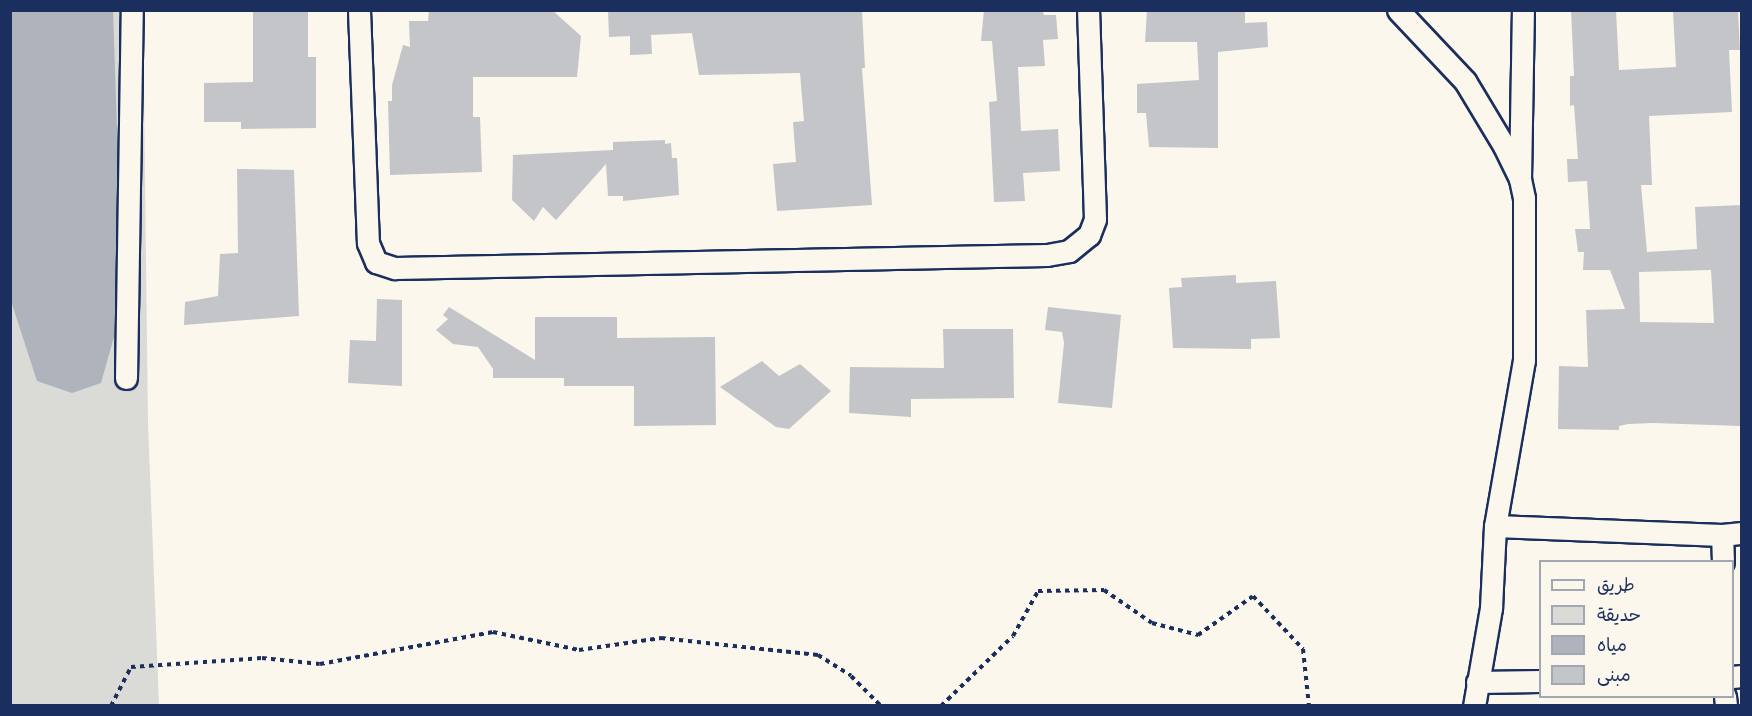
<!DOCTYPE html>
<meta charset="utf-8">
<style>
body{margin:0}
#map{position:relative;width:1752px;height:716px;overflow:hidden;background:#fbf7ec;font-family:"Playpen Sans","Playpen Sans Arabic",sans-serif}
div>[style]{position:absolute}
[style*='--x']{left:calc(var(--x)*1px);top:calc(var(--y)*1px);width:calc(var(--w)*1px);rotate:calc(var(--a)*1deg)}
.green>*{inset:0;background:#dadad7}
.water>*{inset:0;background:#afb3bb}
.building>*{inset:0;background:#c3c5c9}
.path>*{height:4px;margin-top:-2px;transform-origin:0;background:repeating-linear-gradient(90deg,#1b2f5e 0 4.5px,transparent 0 9px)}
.roads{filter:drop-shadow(2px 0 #1b2f5e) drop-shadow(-2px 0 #1b2f5e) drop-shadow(0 2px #1b2f5e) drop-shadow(0 -2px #1b2f5e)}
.minor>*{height:21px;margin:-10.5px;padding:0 10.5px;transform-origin:10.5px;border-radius:10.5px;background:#fbf7ec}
span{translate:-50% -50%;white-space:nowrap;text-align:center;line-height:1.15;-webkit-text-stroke:6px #fbf7ec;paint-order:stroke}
.frame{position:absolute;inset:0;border:12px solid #1b2f5e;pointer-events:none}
.legend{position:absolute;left:1539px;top:560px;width:195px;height:138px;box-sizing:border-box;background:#fbf7ec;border:2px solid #a1a7b3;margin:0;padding:8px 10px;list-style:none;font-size:18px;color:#1b2f5e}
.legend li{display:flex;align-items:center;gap:12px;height:30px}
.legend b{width:30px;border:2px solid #a1a7b3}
</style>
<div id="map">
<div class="green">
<div style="clip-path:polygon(10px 11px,143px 11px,148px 423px,159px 705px,11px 705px)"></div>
</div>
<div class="water">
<div style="clip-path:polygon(10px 11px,113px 11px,120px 218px,117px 326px,101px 383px,72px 393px,37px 381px,11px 301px)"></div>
</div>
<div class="building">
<div style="clip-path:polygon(253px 10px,308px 10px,308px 57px,316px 57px,316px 128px,241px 129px,241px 122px,204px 122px,204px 83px,253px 82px)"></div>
<div style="clip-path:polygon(429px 10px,552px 10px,581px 36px,577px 77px,473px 77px,473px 117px,480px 117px,482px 172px,390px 175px,388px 101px,392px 101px,392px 85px,403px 45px,410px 47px,409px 21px,428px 21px)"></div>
<div style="clip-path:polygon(608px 10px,862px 10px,865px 68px,862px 68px,872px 205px,777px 211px,773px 164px,796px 162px,793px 122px,804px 121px,800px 73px,699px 75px,692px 33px,651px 35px,652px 54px,630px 55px,630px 36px,609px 37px)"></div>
<div style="clip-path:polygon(984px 10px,1042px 10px,1044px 15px,1056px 15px,1058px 39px,1043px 40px,1045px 66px,1018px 67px,1021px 131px,1058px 129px,1060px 171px,1023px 173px,1025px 201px,994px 202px,989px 102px,997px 101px,992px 41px,981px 41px)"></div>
<div style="clip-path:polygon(1147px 10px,1245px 10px,1245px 23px,1267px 22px,1268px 47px,1218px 52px,1218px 148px,1149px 147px,1146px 113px,1137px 113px,1137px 84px,1199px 80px,1197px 42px,1145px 42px)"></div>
<div style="clip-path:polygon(evenodd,1571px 10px,1616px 10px,1619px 70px,1676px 67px,1673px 12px,1738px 10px,1740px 50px,1729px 50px,1732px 112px,1649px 116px,1652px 185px,1641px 185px,1647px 252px,1697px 249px,1695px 207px,1742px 205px,1742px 426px,1653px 423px,1628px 424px,1619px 426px,1619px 430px,1558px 429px,1559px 366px,1588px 367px,1586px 310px,1625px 309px,1610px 270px,1583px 270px,1584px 252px,1578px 252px,1575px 229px,1590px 229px,1587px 181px,1568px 182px,1567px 159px,1578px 159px,1574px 105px,1570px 106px,1570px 76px,1574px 76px,1571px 10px,1711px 270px,1714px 323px,1640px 322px,1639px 272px,1711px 270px)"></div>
<div style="clip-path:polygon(665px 140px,665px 144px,671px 143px,672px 158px,677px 158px,679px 195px,623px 201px,623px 196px,608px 196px,606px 164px,556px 220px,543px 207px,534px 221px,512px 200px,513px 155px,613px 150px,613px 142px)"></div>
<div style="clip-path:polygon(237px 169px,294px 170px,299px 316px,184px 325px,185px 302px,218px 296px,220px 254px,238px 253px)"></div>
<div style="clip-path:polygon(1236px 275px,1236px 283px,1276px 281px,1280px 338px,1251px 339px,1251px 349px,1173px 348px,1169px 288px,1182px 287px,1181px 278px)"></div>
<div style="clip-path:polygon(377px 299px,402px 300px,402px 386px,348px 383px,350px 340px,376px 341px)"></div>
<div style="clip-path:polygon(449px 307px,535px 360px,535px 317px,617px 317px,617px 338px,715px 337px,716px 425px,634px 426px,634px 386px,564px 386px,564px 378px,493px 378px,493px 369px,478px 347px,453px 344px,436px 330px,448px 319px,443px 315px)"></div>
<div style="clip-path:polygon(1048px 307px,1121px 315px,1112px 408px,1058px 403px,1064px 343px,1062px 332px,1045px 330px)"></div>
<div style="clip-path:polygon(943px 329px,1013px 329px,1014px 398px,911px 399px,911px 417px,849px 413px,850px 367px,944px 368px)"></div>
<div style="clip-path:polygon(762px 361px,779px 376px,800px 364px,831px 391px,789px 429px,776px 427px,720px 387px)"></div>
</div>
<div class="path">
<div style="--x:111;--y:706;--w:44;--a:-62.9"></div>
<div style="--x:131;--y:667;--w:131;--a:-3.9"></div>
<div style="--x:262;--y:658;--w:58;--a:5.9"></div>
<div style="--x:320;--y:664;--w:176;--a:-10.5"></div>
<div style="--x:493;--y:632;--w:88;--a:11.8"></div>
<div style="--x:579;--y:650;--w:83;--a:-8.3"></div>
<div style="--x:661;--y:638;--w:158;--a:6.2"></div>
<div style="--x:818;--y:655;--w:39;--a:32"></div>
<div style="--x:851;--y:676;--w:42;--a:45"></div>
<div style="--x:941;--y:706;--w:100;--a:-44.2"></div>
<div style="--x:1013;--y:636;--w:51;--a:-60.9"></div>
<div style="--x:1038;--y:591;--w:66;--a:-0.9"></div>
<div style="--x:1104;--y:590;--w:58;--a:34.5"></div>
<div style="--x:1152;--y:623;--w:48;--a:14.6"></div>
<div style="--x:1198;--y:635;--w:67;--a:-35.3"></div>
<div style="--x:1253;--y:596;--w:73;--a:46.7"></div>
<div style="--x:1303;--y:649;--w:57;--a:84"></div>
</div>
<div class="roads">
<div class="minor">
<div style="--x:359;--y:10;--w:233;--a:87.8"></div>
<div style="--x:368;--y:243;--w:21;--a:67"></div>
<div style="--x:376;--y:262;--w:20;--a:18"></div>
<div style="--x:395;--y:268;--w:652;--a:-1.14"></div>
<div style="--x:1047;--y:255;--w:22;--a:-10"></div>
<div style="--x:1069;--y:251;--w:26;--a:-39"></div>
<div style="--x:1089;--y:235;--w:17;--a:-69"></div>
<div style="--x:1095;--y:219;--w:209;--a:-91.9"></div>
<div style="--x:1398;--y:10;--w:98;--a:46.7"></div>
<div style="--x:1465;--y:81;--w:76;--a:59"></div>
<div style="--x:1504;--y:146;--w:37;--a:64"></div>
<div style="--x:1520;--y:179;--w:19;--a:78"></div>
<div style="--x:1524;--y:198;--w:162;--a:90"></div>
<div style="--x:1524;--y:360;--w:169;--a:99.9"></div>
<div style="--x:1495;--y:526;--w:82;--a:92.8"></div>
<div style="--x:1491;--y:608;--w:99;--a:99.8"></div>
<div style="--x:1520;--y:179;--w:169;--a:-89"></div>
<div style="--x:126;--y:378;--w:368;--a:-89.1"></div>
<div style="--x:1495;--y:526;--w:227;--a:2.3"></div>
<div style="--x:1723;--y:562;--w:27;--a:-92"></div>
<div style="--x:1722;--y:535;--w:20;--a:-6"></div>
<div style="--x:1732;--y:677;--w:10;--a:-6"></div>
<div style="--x:1477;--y:682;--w:63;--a:-0.9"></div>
<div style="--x:1725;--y:696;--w:10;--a:84"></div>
</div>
</div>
<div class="frame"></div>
<ul class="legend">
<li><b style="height:8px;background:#fbf7ec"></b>طريق</li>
<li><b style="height:16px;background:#dadad7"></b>حديقة</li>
<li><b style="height:16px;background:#afb3bb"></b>مياه</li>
<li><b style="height:16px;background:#c3c5c9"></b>مبنى</li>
</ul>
</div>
